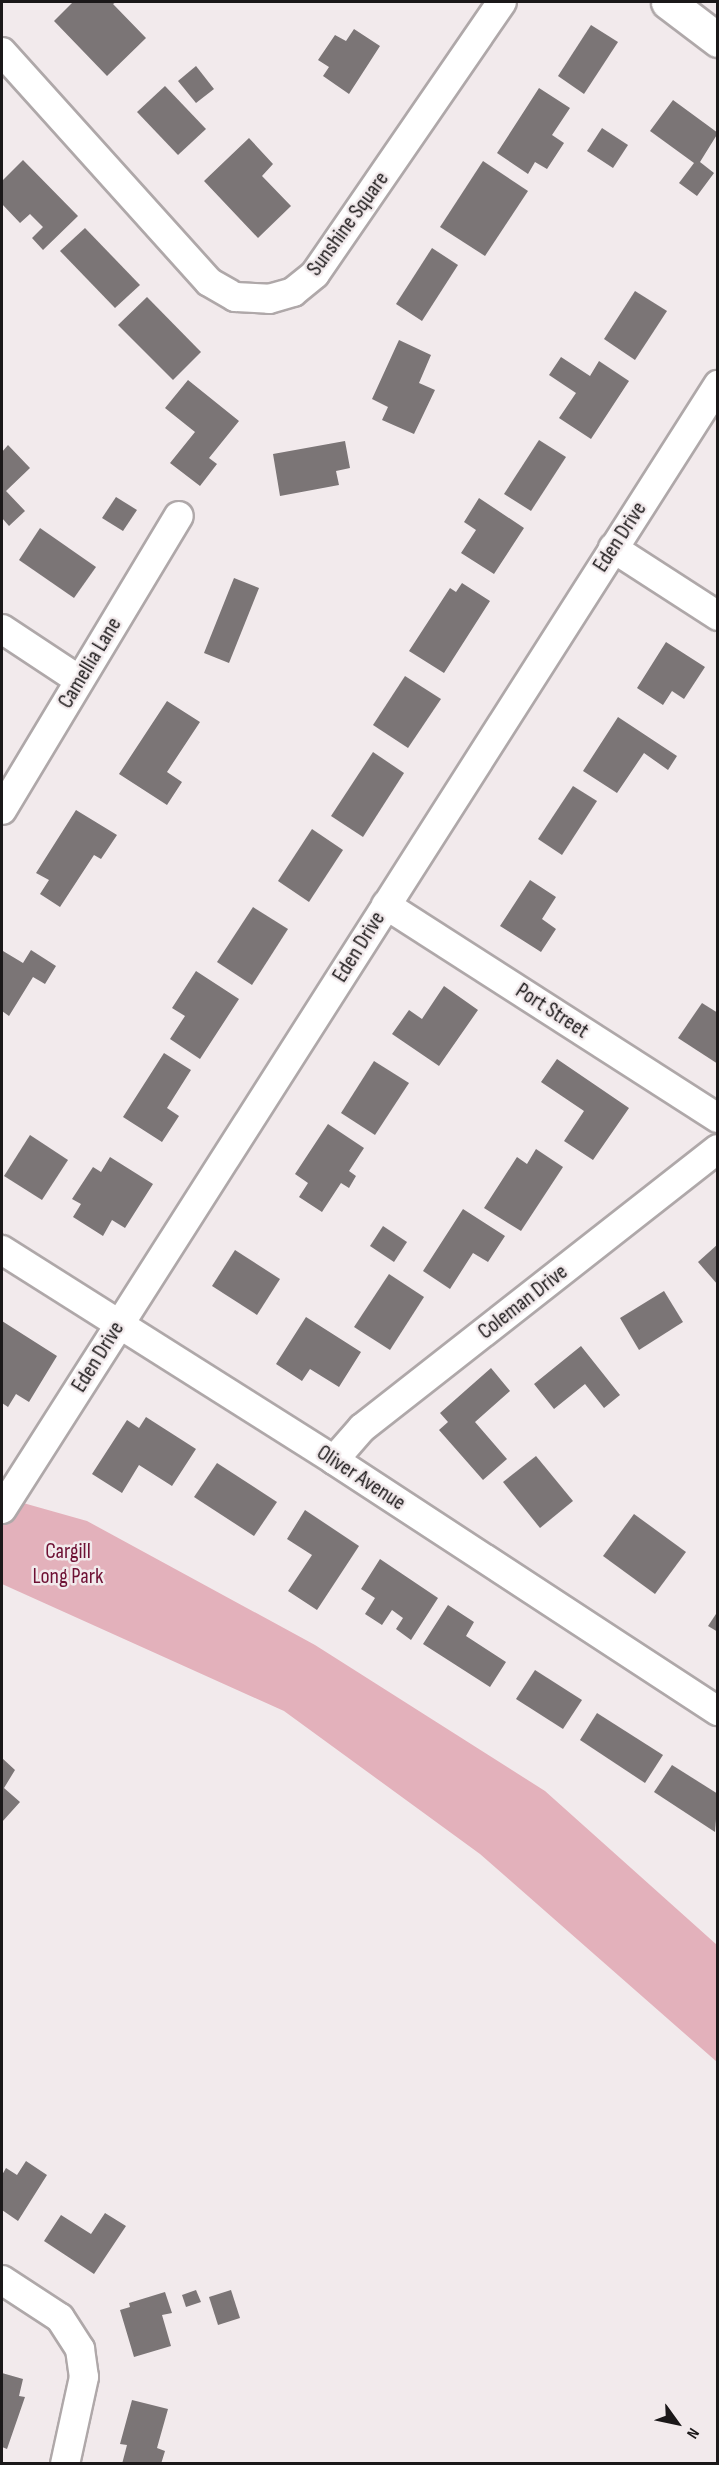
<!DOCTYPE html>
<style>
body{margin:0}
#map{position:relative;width:719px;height:2465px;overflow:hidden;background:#f2eaec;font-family:"Sofia Sans Condensed",sans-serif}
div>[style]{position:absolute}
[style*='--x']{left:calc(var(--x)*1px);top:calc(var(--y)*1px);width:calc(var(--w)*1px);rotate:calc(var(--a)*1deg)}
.green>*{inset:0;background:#e3b1bb}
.building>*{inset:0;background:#7b7576}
.roads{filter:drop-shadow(2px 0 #afa8a9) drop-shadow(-2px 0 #afa8a9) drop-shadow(0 2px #afa8a9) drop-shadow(0 -2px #afa8a9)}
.minor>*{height:28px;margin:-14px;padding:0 14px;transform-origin:14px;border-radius:14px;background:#fff}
.major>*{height:33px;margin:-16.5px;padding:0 16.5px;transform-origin:16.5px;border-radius:16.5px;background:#fff}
span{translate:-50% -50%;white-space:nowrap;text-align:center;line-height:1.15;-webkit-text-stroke:5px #f2eaec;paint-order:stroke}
.street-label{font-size:22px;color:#1b1819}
.park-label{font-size:22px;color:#6e1134}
.frame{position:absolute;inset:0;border:3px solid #1b1819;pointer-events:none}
.north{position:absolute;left:647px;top:2393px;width:60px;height:60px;-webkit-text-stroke:4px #f2eaec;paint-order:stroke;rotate:123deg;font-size:16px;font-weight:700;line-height:24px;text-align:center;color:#1b1819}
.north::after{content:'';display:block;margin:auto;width:21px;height:27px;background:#1b1819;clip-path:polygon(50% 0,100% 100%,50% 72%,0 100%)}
</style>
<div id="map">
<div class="green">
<div style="clip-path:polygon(2px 1497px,87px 1521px,315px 1645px,545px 1791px,717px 1945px,717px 2062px,480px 1854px,284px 1711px,2px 1584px)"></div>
</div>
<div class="building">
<div style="clip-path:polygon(73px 2px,116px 2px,113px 4px,146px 38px,107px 76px,54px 21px)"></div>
<div style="clip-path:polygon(591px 25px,618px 42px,584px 94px,558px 76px)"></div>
<div style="clip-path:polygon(354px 29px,380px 46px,349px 94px,323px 76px,329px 67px,318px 60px,335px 35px,346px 41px)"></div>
<div style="clip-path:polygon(196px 66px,214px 89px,196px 103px,178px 81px)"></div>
<div style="clip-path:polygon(165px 86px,206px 129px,178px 155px,137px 112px)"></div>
<div style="clip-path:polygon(539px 88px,570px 108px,552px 135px,564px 143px,547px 169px,535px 162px,528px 174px,497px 153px)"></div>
<div style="clip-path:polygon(673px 100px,718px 133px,700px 162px,714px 173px,697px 196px,679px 183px,694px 163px,650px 131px)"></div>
<div style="clip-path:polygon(602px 128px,628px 145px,613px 168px,587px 151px)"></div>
<div style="clip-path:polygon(249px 138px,273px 164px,262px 176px,291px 206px,258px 238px,204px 181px)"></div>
<div style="clip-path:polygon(23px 160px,78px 216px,43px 250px,32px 238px,43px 227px,30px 214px,20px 223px,2px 204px,2px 181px)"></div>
<div style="clip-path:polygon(483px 161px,528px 191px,485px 256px,440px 227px)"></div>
<div style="clip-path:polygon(85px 228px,140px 285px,115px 308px,60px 251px)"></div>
<div style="clip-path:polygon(432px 248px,458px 265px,422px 321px,396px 304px)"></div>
<div style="clip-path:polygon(635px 291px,667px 311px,635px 360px,604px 339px)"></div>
<div style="clip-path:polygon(147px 297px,201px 352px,173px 380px,118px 325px)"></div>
<div style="clip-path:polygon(399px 340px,431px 355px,419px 383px,435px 390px,414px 434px,382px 420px,388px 407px,372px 399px)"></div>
<div style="clip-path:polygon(561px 357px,590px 376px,599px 361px,629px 381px,591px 439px,559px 418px,576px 393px,549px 375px)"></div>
<div style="clip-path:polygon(188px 380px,239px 421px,209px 458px,217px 464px,200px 486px,170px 463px,195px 432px,165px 408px)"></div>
<div style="clip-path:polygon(539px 440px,566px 457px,531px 511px,504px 494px)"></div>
<div style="clip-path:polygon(345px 441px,350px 468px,336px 471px,339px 485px,280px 496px,273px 454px)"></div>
<div style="clip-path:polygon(8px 445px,30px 468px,6px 491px,25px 511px,9px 526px,2px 518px,2px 452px)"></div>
<div style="clip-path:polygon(116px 497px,137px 510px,123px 531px,102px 518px)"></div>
<div style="clip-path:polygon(479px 498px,524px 528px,494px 574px,461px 553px,476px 530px,464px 522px)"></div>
<div style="clip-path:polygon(40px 528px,96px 567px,74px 598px,19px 560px)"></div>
<div style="clip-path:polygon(234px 578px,259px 588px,229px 663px,204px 653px)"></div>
<div style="clip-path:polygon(462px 583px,490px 601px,444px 673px,409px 651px,450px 588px,456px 592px)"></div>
<div style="clip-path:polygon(666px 642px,705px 667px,684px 699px,672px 691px,663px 705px,637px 688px)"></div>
<div style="clip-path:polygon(405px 676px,441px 699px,408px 748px,373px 725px)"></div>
<div style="clip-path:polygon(167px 701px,200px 722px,167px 772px,182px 782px,167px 805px,119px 774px)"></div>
<div style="clip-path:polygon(618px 717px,677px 756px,668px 770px,644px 753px,617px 793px,583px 771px)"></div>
<div style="clip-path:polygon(373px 752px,404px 773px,363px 837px,331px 816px)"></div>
<div style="clip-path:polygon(573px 786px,597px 801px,562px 855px,538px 839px)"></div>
<div style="clip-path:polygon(76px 810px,117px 835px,101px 859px,94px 855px,60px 907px,40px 894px,49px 880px,36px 873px)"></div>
<div style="clip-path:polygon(312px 829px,343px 850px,309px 902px,278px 881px)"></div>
<div style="clip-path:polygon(530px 880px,556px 897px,542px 919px,556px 929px,541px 952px,500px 926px)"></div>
<div style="clip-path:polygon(253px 907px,288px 929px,252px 985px,217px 962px)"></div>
<div style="clip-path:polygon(31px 950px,56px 966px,45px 984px,33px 977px,9px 1016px,2px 1011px,2px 954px,3px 951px,23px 963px)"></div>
<div style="clip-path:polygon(196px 971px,239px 999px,200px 1059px,170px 1039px,185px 1016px,172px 1008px)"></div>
<div style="clip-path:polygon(444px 986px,478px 1010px,439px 1066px,392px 1034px,409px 1010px,422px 1019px)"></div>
<div style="clip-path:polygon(702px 1003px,718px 1013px,718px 1064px,678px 1038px)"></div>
<div style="clip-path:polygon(164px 1053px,191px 1070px,167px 1108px,179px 1116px,162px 1142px,123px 1117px)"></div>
<div style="clip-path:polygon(557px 1059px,629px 1108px,593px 1160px,564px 1141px,584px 1111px,541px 1082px)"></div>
<div style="clip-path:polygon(374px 1061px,409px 1083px,375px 1135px,341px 1113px)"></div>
<div style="clip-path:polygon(328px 1124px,364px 1148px,349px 1171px,356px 1176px,349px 1188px,341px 1183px,322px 1212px,299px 1197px,308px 1183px,295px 1174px)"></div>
<div style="clip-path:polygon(30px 1135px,68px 1160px,42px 1200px,4px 1176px)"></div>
<div style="clip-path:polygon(536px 1149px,563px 1167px,521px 1231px,484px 1208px,517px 1157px,527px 1164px)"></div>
<div style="clip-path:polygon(110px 1157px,153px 1184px,125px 1228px,112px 1220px,103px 1236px,73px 1217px,81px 1204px,72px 1199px,93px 1167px,101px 1172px)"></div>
<div style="clip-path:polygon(463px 1209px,505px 1236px,488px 1262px,473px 1253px,450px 1289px,423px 1271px)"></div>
<div style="clip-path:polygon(383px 1226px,407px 1242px,394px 1262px,370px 1246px)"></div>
<div style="clip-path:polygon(718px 1244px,718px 1285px,698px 1262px)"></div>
<div style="clip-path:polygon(235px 1250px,280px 1279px,257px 1315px,212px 1286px)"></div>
<div style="clip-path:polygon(389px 1274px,424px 1297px,390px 1350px,354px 1327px)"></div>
<div style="clip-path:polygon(664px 1291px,683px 1322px,639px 1350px,620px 1318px)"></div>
<div style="clip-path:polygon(306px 1317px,361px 1352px,339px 1387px,310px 1369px,302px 1381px,276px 1364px)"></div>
<div style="clip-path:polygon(2px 1321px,57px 1356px,29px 1402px,16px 1394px,8px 1407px,2px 1403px)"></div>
<div style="clip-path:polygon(581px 1346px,620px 1395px,604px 1408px,585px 1384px,554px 1409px,534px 1384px)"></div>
<div style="clip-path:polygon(491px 1368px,510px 1391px,475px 1422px,507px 1459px,483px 1480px,439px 1430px,448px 1422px,440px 1413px)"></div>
<div style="clip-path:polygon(146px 1417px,196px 1449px,172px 1486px,139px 1465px,122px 1493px,92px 1474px,127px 1420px,139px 1428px)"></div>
<div style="clip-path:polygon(536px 1456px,573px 1501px,540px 1528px,503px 1482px)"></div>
<div style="clip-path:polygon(217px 1463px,277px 1502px,254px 1536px,194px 1497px)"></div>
<div style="clip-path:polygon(305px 1510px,359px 1546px,317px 1610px,288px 1591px,312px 1555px,287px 1539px)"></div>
<div style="clip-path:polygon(634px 1514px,686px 1552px,655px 1594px,603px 1556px)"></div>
<div style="clip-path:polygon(380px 1559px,438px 1598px,411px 1640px,396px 1629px,403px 1618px,392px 1610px,382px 1625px,365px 1614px,375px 1598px,361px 1589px)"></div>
<div style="clip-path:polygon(448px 1605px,474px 1622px,466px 1636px,506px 1662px,490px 1687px,423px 1644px)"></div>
<div style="clip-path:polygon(718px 1611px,718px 1632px,708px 1626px)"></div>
<div style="clip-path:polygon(535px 1670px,582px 1700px,563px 1729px,516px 1699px)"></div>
<div style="clip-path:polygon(597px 1713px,663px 1755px,645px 1783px,580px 1740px)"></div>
<div style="clip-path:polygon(2px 1758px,15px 1770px,4px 1788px,20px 1802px,2px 1822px)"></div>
<div style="clip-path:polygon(672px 1765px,718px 1794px,715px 1832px,654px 1792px)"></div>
<div style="clip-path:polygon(26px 2161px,47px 2175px,18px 2221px,2px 2210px,2px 2175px,6px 2168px,17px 2175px)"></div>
<div style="clip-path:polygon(105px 2213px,126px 2226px,94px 2274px,44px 2241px,61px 2215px,91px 2234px)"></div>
<div style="clip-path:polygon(196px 2290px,201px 2302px,186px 2307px,182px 2295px)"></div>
<div style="clip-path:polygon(231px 2290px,240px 2318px,218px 2325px,209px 2297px)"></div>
<div style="clip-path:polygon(165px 2292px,172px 2313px,162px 2315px,171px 2346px,134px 2357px,120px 2310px,130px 2307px,129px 2303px)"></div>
<div style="clip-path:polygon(2px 2373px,23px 2379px,19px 2396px,25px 2397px,7px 2449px,2px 2447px)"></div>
<div style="clip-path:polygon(132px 2400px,168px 2409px,157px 2448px,165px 2451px,161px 2464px,122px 2464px,127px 2445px,120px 2444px)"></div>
</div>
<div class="roads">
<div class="minor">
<div style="--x:2;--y:52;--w:309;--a:48"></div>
<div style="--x:209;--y:282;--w:30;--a:30"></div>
<div style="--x:235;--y:297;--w:34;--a:3"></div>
<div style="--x:269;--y:299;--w:25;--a:-16"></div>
<div style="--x:293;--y:292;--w:28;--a:-39"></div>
<div style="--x:315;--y:274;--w:330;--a:-55.5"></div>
<div style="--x:613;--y:548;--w:125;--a:32.9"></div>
<div style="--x:2;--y:629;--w:92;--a:33.5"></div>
<div style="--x:2;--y:810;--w:343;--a:-59"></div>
<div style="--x:386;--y:905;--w:394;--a:32.7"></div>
<div style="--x:2;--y:1250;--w:393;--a:32.3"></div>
<div style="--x:334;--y:1460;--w:459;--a:33.2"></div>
<div style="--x:334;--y:1460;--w:43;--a:-48.8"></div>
<div style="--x:362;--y:1428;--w:452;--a:-38.1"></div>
<div style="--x:2;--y:1509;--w:1333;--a:-57.5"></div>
<div style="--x:2;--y:2280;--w:69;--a:33.2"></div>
<div style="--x:60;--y:2318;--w:37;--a:57"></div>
<div style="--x:80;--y:2349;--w:28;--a:82"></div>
<div style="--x:84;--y:2377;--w:89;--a:102.3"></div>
</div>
<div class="major">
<div style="--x:668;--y:2;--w:63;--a:37.2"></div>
</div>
</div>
<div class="street-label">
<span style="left:348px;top:224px;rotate:-54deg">Sunshine Square</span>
<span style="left:620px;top:537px;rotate:-57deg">Eden Drive</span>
<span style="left:90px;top:663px;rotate:-59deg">Camellia Lane</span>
<span style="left:359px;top:947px;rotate:-58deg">Eden Drive</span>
<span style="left:552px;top:1011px;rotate:33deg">Port Street</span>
<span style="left:523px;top:1302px;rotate:-38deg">Coleman Drive</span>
<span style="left:98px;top:1357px;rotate:-58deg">Eden Drive</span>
<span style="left:361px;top:1478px;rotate:33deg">Oliver Avenue</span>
</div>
<div class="park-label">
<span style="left:68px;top:1564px">Cargill<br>Long Park</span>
</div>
<div class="frame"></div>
<div class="north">N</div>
</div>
